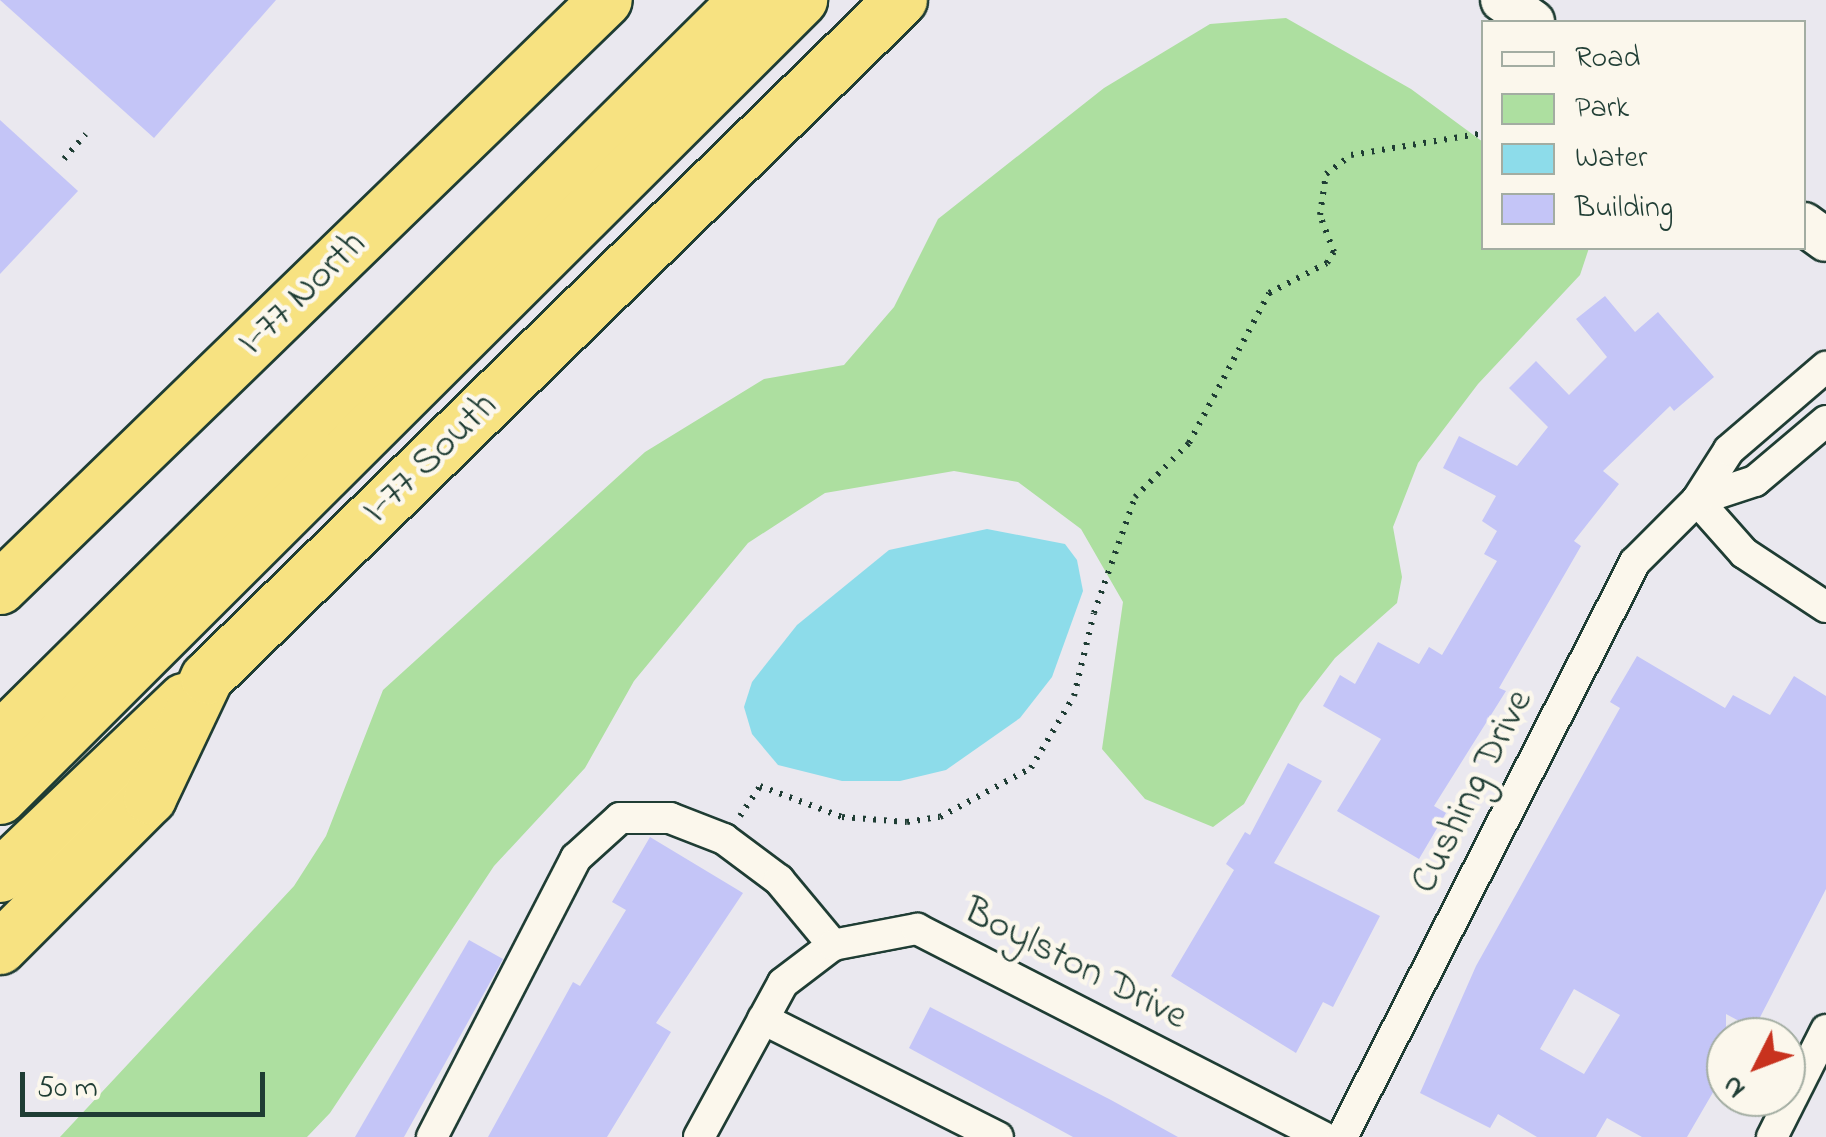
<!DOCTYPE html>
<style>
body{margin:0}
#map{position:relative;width:1826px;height:1137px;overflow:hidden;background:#eae8ef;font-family:"Indie Flower",sans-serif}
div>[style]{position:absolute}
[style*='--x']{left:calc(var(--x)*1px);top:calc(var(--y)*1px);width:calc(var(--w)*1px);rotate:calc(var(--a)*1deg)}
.green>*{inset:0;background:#addfa0}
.water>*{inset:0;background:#8ddcea}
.building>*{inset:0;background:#c4c5f7}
.path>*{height:6px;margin-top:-3px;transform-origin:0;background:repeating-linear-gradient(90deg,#1f3d34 0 2.5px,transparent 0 10.5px)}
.roads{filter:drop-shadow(2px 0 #1f3d34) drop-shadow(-2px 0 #1f3d34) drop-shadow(0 2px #1f3d34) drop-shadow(0 -2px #1f3d34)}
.minor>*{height:30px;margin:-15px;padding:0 15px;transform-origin:15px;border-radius:15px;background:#fbf7ec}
.secondary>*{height:42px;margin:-21px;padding:0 21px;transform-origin:21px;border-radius:21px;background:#fbf7ec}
.motorway>*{height:52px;margin:-26px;padding:0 26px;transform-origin:26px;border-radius:26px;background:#f7e281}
span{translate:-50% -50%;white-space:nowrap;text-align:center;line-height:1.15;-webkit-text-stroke:9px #fbf7ec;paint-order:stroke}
.street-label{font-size:40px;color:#1f3d34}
.legend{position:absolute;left:1481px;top:20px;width:325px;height:230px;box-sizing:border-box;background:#fbf7ec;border:2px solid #a3ada2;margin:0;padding:12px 18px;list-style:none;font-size:30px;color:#1f3d34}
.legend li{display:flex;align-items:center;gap:20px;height:50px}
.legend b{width:50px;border:2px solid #a3ada2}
.north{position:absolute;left:1706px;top:1017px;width:100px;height:100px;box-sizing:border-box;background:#fbf7ec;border:2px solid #a3ada2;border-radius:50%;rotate:228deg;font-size:28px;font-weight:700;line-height:40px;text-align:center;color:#1f3d34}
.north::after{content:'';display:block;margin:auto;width:35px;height:45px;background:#c8321e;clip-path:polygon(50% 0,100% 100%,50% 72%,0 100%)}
.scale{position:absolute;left:20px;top:1072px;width:245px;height:45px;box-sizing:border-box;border:5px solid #1f3d34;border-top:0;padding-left:12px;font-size:30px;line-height:35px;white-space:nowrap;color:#1f3d34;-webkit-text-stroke:8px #fbf7ec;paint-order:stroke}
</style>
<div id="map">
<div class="green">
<div style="clip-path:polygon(1286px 18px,1411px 89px,1483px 142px,1484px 248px,1589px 248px,1580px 275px,1478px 384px,1418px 463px,1393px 527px,1402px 577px,1397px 603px,1335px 658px,1300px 703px,1244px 804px,1213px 827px,1145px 799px,1102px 749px,1123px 602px,1081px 529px,1018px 482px,954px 471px,825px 493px,748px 543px,634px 681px,585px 768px,494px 866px,330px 1113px,307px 1137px,60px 1137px,294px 886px,326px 836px,383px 690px,645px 452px,764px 379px,844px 365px,894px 307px,938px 219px,1104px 88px,1210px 24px)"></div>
</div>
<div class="water">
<div style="clip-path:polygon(987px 529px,1065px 544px,1077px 560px,1083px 591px,1052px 677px,1020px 718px,946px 770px,900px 781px,842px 781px,778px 765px,752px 734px,744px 707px,752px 682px,797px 625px,889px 550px)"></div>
</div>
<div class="building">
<div style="clip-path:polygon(0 0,276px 0,154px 138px)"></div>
<div style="clip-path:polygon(0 120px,78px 191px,0 274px)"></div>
<div style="clip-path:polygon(1605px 296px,1635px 332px,1658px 312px,1714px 377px,1674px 411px,1670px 406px,1603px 471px,1619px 484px,1574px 541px,1581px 546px,1499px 688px,1506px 691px,1434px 806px,1446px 813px,1419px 859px,1337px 811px,1381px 739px,1323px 706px,1340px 675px,1355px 684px,1378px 642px,1419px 664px,1429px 647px,1442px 655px,1497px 561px,1484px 554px,1497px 531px,1482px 521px,1496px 496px,1443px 468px,1459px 436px,1517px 466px,1548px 427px,1509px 388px,1536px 361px,1569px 395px,1607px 357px,1576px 319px)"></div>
<div style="clip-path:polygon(evenodd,1637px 656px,1725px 708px,1733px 695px,1770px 715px,1794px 676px,1826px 696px,1826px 889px,1754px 1029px,1726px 1014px,1726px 1070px,1687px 1137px,1642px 1137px,1607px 1118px,1596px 1137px,1537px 1137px,1498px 1114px,1490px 1128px,1420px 1093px,1476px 966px,1620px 708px,1610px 702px,1637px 656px,1574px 989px,1620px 1015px,1584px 1074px,1540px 1049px,1574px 989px)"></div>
<div style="clip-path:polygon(1288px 763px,1322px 781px,1274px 863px,1380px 916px,1333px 1007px,1323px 1002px,1296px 1053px,1171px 976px,1234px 870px,1226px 864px,1245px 832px,1250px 835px)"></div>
<div style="clip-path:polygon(650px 837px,743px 893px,656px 1023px,671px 1032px,607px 1137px,488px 1137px,573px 982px,580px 986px,626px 910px,612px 902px)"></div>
<div style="clip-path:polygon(469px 940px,503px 959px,404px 1137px,355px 1137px)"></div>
<div style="clip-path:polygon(930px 1007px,1111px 1100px,1178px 1137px,1073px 1137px,909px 1048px)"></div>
</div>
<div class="path">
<div style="--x:64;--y:159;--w:33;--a:-49"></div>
<div style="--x:740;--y:816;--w:36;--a:-56"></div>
<div style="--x:760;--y:786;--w:88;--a:20.7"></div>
<div style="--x:842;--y:817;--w:65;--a:4.4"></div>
<div style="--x:907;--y:822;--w:33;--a:-9"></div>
<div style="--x:940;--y:817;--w:103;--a:-28.3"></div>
<div style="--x:1031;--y:768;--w:84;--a:-59.2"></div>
<div style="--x:1074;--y:696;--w:85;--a:-76.5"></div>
<div style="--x:1094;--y:613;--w:123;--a:-70.5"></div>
<div style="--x:1135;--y:497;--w:76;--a:-45"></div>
<div style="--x:1189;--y:443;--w:170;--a:-61.9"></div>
<div style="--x:1269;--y:293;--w:65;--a:-27.3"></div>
<div style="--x:1327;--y:263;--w:13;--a:-58"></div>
<div style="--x:1334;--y:252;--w:40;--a:-111"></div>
<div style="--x:1320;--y:215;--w:41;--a:-81.7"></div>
<div style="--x:1326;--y:174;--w:31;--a:-37"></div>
<div style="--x:1351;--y:155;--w:135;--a:-9.4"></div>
</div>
<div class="roads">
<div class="minor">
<div style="--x:1697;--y:500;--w:71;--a:48.4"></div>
<div style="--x:1744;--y:553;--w:98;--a:33.4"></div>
<div style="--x:1697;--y:500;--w:61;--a:-18.1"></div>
<div style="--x:1755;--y:481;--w:93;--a:-40.2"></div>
<div style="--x:763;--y:1019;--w:263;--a:26.7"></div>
<div style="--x:432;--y:1137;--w:314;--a:-62.7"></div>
<div style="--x:576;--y:858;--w:59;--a:-42.3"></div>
<div style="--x:620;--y:818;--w:50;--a:0"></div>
<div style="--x:670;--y:818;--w:58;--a:21.3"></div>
<div style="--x:724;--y:839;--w:69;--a:36.7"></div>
<div style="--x:779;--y:880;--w:85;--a:50.3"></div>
<div style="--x:699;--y:1137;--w:175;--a:-61.4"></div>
<div style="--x:783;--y:983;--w:63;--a:-37.2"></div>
<div style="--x:833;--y:945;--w:86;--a:-10.8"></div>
<div style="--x:917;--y:929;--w:457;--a:27.1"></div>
<div style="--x:1342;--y:1137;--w:645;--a:-63"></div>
<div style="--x:1635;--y:562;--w:88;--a:-45"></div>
<div style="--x:1697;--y:500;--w:59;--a:-57.4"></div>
<div style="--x:1729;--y:450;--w:128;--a:-40.6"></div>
<div style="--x:1772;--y:1137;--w:120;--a:-63.2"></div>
</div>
<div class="secondary">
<div style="--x:1502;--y:0;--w:38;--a:35"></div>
<div style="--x:1804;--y:224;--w:27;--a:36"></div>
</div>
<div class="motorway">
<div style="--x:0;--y:588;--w:844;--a:-44.14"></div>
<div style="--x:0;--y:739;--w:1050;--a:-44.73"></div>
<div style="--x:0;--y:798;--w:1131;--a:-44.89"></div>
<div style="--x:0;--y:876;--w:255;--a:-43.7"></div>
<div style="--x:0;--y:948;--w:212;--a:-45"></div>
<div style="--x:150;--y:798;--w:133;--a:-64.6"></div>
<div style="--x:207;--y:678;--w:970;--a:-44.33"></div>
</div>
</div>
<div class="street-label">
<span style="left:303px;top:294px;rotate:-44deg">I-77 North</span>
<span style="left:431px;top:459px;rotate:-44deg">I-77 South</span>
<span style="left:1473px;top:792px;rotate:-63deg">Cushing Drive</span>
<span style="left:1075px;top:965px;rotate:27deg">Boylston Drive</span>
</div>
<ul class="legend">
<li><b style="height:12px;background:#fbf7ec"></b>Road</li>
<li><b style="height:28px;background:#addfa0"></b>Park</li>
<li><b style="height:28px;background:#8ddcea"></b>Water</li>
<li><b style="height:28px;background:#c4c5f7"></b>Building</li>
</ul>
<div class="north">N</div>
<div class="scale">50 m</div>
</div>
